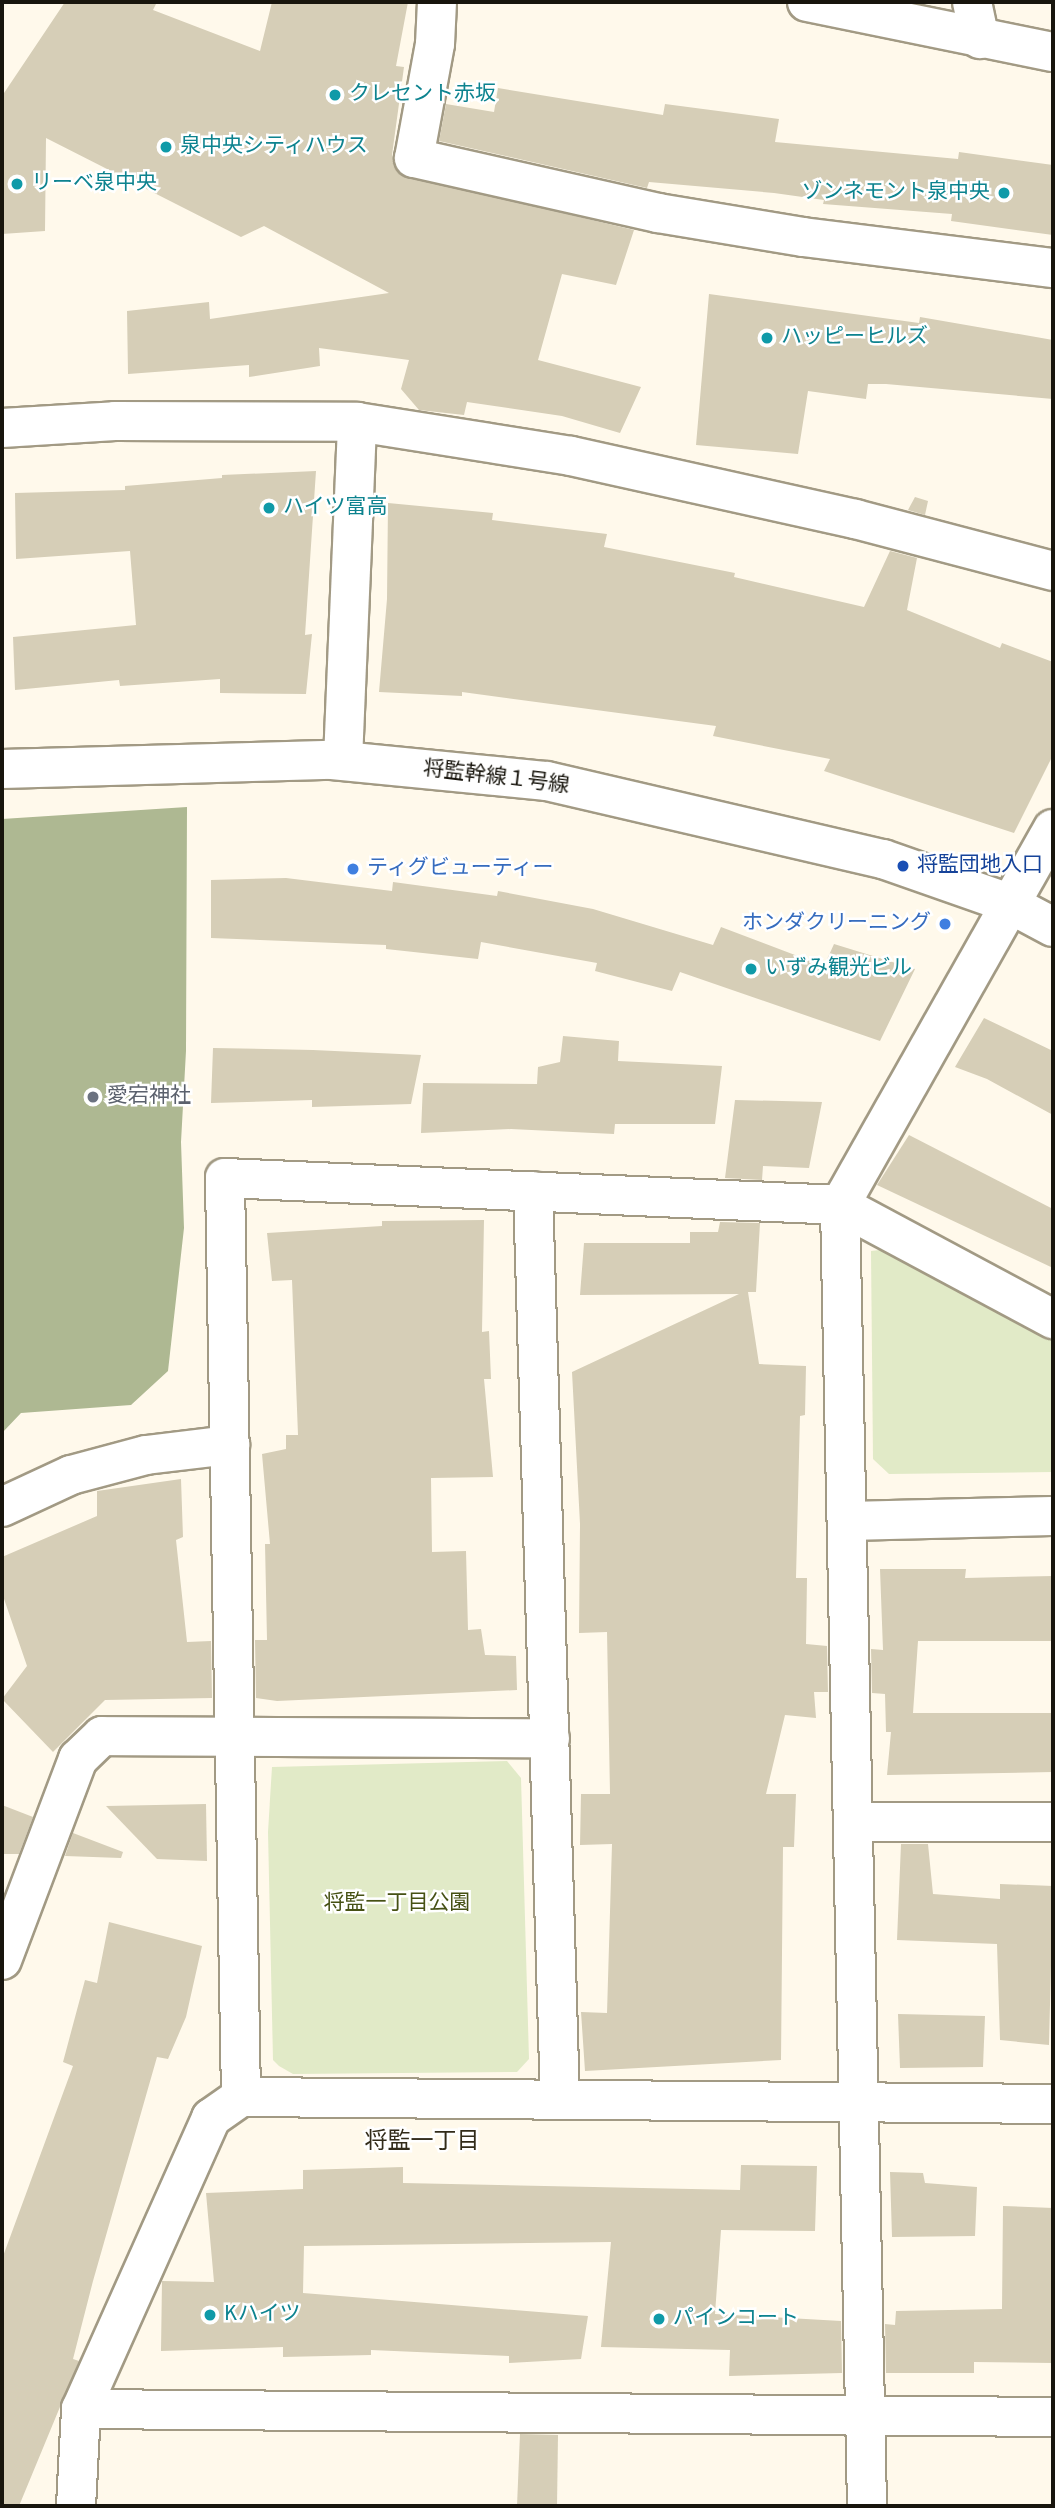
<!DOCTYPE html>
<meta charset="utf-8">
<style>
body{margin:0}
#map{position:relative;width:1055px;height:2508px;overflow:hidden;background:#fff9eb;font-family:Overpass,"Noto Sans JP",sans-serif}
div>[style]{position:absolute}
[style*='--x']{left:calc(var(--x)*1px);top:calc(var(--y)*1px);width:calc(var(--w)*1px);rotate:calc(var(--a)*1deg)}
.green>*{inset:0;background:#e1eac7}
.forest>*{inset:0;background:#aeb892}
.building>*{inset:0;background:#d6ceb7}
.roads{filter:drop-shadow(2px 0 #a29a84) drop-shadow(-2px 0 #a29a84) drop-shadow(0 2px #a29a84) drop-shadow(0 -2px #a29a84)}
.minor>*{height:38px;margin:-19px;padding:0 19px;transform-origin:19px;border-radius:19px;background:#fff}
.dots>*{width:19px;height:19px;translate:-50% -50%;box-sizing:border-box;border:4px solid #fff;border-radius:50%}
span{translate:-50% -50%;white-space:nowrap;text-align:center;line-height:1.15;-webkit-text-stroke:5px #fff;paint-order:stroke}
.culture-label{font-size:21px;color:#0d838f}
.left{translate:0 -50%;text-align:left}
.right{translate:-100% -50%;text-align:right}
.street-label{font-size:21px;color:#18150d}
.transit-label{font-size:21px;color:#164399}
.shop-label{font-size:21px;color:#366cbe}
.worship-label{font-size:21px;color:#5b616d}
.park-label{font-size:21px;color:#465114}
.neighbourhood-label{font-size:23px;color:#322b19}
.frame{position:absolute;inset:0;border:4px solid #18150d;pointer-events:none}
</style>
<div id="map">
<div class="green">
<div style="clip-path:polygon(889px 1249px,1053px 1329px,1053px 1472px,889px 1474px,873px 1459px,871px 1251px)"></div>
<div style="clip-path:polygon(507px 1761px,521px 1778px,529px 2059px,517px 2072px,293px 2074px,279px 2066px,273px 2060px,268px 1832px,272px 1767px)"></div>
</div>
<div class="forest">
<div style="clip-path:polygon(187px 807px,186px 1051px,181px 1142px,184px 1228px,168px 1371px,131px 1405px,21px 1413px,2px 1433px,2px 819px)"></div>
</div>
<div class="building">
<div style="clip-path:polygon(65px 2px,157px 2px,153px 10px,260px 51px,272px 2px,408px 2px,396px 66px,404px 67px,392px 155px,399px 174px,634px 230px,616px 285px,562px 274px,538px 360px,641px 387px,620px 433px,562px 416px,467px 402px,464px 415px,419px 410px,401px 389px,409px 360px,319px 348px,320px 366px,249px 377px,249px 365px,128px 374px,127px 311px,209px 302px,210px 319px,389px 293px,264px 226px,241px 237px,46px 138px,45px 231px,2px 234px,2px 96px)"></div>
<div style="clip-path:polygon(498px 88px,663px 115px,665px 104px,779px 119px,775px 142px,958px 159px,959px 152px,1053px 165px,1053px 235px,951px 221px,952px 214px,823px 204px,824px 200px,774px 193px,649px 182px,647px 188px,439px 141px,446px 104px,494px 112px)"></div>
<div style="clip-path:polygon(709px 294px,919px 323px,920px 317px,1053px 340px,1053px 399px,886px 384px,868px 384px,866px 399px,808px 391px,798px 454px,696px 445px)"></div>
<div style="clip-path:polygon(316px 471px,305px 635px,312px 634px,306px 694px,220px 693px,220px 679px,120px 686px,119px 680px,15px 690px,13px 637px,136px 625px,130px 551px,16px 559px,15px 493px,125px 490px,125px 486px,222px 478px,222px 475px)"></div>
<div style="clip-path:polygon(915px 497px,928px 501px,925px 515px,908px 510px)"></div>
<div style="clip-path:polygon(388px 503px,493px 513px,492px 520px,607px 534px,604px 547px,735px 573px,734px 577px,864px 607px,890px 551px,917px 558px,907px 610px,1000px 648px,1002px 643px,1053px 662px,1053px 755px,1014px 833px,824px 771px,830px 759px,713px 736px,716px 726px,462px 692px,462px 696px,379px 692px,387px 599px)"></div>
<div style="clip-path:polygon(286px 878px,392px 891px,393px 882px,497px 896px,498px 891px,593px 909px,713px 945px,721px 927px,824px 966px,834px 944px,915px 969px,880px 1041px,680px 972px,672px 991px,595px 971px,597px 963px,481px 942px,478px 959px,386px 949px,386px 945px,211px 938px,211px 880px)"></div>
<div style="clip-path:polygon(984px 1018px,1053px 1051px,1053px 1115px,987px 1079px,955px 1067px)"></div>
<div style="clip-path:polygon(563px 1036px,619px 1041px,618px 1061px,722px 1066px,715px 1124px,615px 1124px,614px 1134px,511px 1129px,421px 1133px,423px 1083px,537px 1084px,538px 1067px,560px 1062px)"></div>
<div style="clip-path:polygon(213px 1048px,313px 1050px,421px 1055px,411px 1104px,312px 1107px,312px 1100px,211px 1103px)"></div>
<div style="clip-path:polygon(735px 1100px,822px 1102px,809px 1168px,763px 1166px,762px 1180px,725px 1178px)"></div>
<div style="clip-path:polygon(909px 1135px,1053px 1209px,1053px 1268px,877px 1185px)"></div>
<div style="clip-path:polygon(484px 1220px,482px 1332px,489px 1331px,491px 1379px,484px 1379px,493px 1477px,431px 1478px,432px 1552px,466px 1551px,468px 1630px,481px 1629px,485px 1655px,516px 1656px,517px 1690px,277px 1701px,256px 1698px,255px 1640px,267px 1640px,265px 1544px,270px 1544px,262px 1454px,286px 1449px,286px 1435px,298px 1435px,292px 1280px,272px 1281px,267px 1233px,382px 1226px,382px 1221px)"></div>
<div style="clip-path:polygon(720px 1222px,760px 1223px,756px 1292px,748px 1292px,759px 1364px,806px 1366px,805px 1415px,800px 1416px,796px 1578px,807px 1578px,806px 1644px,827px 1646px,828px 1692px,814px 1692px,816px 1718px,785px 1715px,766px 1794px,796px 1794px,794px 1847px,783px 1847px,781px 2060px,585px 2071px,581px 2012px,607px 2013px,612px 1844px,580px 1845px,581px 1794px,610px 1794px,607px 1632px,579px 1633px,580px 1524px,572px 1372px,739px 1294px,580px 1295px,584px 1243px,690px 1243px,690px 1232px,718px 1232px)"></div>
<div style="clip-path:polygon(181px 1479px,183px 1537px,176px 1540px,187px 1642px,211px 1641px,212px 1698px,105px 1700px,53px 1752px,2px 1699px,27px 1666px,2px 1593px,2px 1557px,97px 1516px,97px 1491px)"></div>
<div style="clip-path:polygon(880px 1569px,966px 1569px,965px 1578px,1053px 1576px,1053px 1641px,918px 1641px,913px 1713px,1053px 1713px,1053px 1772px,887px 1775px,891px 1732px,886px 1732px,885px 1694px,872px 1693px,871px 1649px,883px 1650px)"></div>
<div style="clip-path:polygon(206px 1804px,207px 1861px,157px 1859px,106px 1806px)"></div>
<div style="clip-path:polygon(2px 1805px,33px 1817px,19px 1854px,2px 1854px)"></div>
<div style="clip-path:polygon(73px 1833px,123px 1852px,121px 1858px,65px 1856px)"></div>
<div style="clip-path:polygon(901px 1844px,928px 1844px,933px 1894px,1000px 1899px,1000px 1884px,1053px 1886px,1049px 2045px,1000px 2040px,997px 1944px,897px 1940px)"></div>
<div style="clip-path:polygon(109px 1922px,202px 1946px,186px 2017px,168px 2059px,157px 2057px,93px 2281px,73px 2359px,79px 2361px,19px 2506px,2px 2506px,2px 2259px,73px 2066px,63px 2062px,85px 1980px,97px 1983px)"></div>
<div style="clip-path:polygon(898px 2014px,985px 2016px,983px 2067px,900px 2068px)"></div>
<div style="clip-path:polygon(741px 2165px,817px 2166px,815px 2231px,721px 2230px,715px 2314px,841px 2321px,842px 2373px,729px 2376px,730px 2350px,601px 2347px,611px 2242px,304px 2246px,303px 2293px,588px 2316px,581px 2359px,509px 2363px,509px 2356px,371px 2350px,371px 2355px,283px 2357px,283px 2347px,161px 2351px,162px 2281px,214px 2282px,206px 2193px,303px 2189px,303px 2170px,403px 2167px,403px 2183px,740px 2190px)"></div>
<div style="clip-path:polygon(890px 2172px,923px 2173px,925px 2183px,977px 2187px,975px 2236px,892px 2237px)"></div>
<div style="clip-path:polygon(1003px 2206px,1053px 2208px,1053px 2363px,974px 2362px,974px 2373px,886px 2373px,885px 2324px,895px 2325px,896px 2311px,1002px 2309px)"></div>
<div style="clip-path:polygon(520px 2434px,558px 2435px,557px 2506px,517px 2506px)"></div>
</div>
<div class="roads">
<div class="minor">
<div style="--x:437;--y:2;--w:42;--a:92.7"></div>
<div style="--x:435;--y:44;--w:116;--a:100.4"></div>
<div style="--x:414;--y:158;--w:250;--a:12.7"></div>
<div style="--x:658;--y:213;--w:147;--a:9.4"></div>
<div style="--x:803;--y:237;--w:252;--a:7.1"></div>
<div style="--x:807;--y:2;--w:251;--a:11.5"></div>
<div style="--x:972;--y:2;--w:38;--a:78"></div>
<div style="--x:2;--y:428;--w:113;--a:-3.5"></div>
<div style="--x:115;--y:421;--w:242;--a:0.2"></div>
<div style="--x:357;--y:422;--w:217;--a:9"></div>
<div style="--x:571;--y:456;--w:291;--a:12.5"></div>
<div style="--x:855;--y:519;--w:205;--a:14.7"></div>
<div style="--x:343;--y:760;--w:338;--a:-87.6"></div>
<div style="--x:2;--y:769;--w:330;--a:-1.6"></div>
<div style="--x:332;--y:760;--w:216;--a:5.6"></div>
<div style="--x:547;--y:781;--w:345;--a:13.1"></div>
<div style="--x:883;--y:859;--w:130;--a:19.3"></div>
<div style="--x:1006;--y:902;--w:53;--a:28"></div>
<div style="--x:533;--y:1191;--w:908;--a:88.3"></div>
<div style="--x:2;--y:1507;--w:76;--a:-24.9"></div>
<div style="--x:71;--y:1475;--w:78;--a:-14.9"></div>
<div style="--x:146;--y:1455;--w:85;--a:-6.8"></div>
<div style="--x:847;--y:1521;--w:206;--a:-1.4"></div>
<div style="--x:853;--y:1822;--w:200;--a:0"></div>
<div style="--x:2;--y:1960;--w:215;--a:-69.3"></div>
<div style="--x:78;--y:1759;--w:33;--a:-44"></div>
<div style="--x:102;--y:1736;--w:448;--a:0.3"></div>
<div style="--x:241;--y:2097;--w:812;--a:0.49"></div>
<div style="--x:81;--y:2409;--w:972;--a:0.47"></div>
<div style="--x:76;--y:2506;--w:97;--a:-87"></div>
<div style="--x:81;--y:2409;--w:319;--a:-65.9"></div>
<div style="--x:211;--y:2118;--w:37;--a:-35"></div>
<div style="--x:241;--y:2097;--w:919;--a:-91"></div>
<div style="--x:225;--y:1178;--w:616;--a:2.51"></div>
<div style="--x:840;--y:1205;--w:242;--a:28.2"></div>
<div style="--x:867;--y:2506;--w:1301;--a:-91.19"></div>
<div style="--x:840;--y:1205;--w:432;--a:-60.5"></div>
</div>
</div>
<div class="dots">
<div style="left:335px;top:95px;background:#0f9aa8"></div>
<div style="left:166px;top:147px;background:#0f9aa8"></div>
<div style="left:17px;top:184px;background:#0f9aa8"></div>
<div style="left:1004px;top:193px;background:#0f9aa8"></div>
<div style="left:767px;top:338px;background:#0f9aa8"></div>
<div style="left:269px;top:508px;background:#0f9aa8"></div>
<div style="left:903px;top:866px;background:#1a4fb4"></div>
<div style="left:353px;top:869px;background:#3f7fe0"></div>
<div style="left:945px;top:924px;background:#3f7fe0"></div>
<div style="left:751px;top:969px;background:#0f9aa8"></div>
<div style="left:93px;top:1097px;background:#6b7280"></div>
<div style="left:210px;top:2315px;background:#0f9aa8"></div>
<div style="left:659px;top:2319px;background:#0f9aa8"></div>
</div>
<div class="culture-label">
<span class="left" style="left:349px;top:95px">クレセント赤坂</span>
<span class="left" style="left:180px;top:147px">泉中央シティハウス</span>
<span class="left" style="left:31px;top:184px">リーベ泉中央</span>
<span class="right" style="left:990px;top:193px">ゾンネモント泉中央</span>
<span class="left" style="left:781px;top:338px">ハッピーヒルズ</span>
<span class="left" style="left:283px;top:508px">ハイツ富高</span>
<span class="left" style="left:765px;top:969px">いずみ観光ビル</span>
<span class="left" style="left:224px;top:2315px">Kハイツ</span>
<span class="left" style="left:673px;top:2319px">パインコート</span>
</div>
<div class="street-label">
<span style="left:496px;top:778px;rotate:7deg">将監幹線１号線</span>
</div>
<div class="transit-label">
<span class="left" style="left:917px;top:866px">将監団地入口</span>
</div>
<div class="shop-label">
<span class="left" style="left:367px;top:869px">ティグビューティー</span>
<span class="right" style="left:931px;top:924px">ホンダクリーニング</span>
</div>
<div class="worship-label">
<span class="left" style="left:107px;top:1097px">愛宕神社</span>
</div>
<div class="park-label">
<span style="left:397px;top:1904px">将監一丁目公園</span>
</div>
<div class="neighbourhood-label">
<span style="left:422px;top:2143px">将監一丁目</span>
</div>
<div class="frame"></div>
</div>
